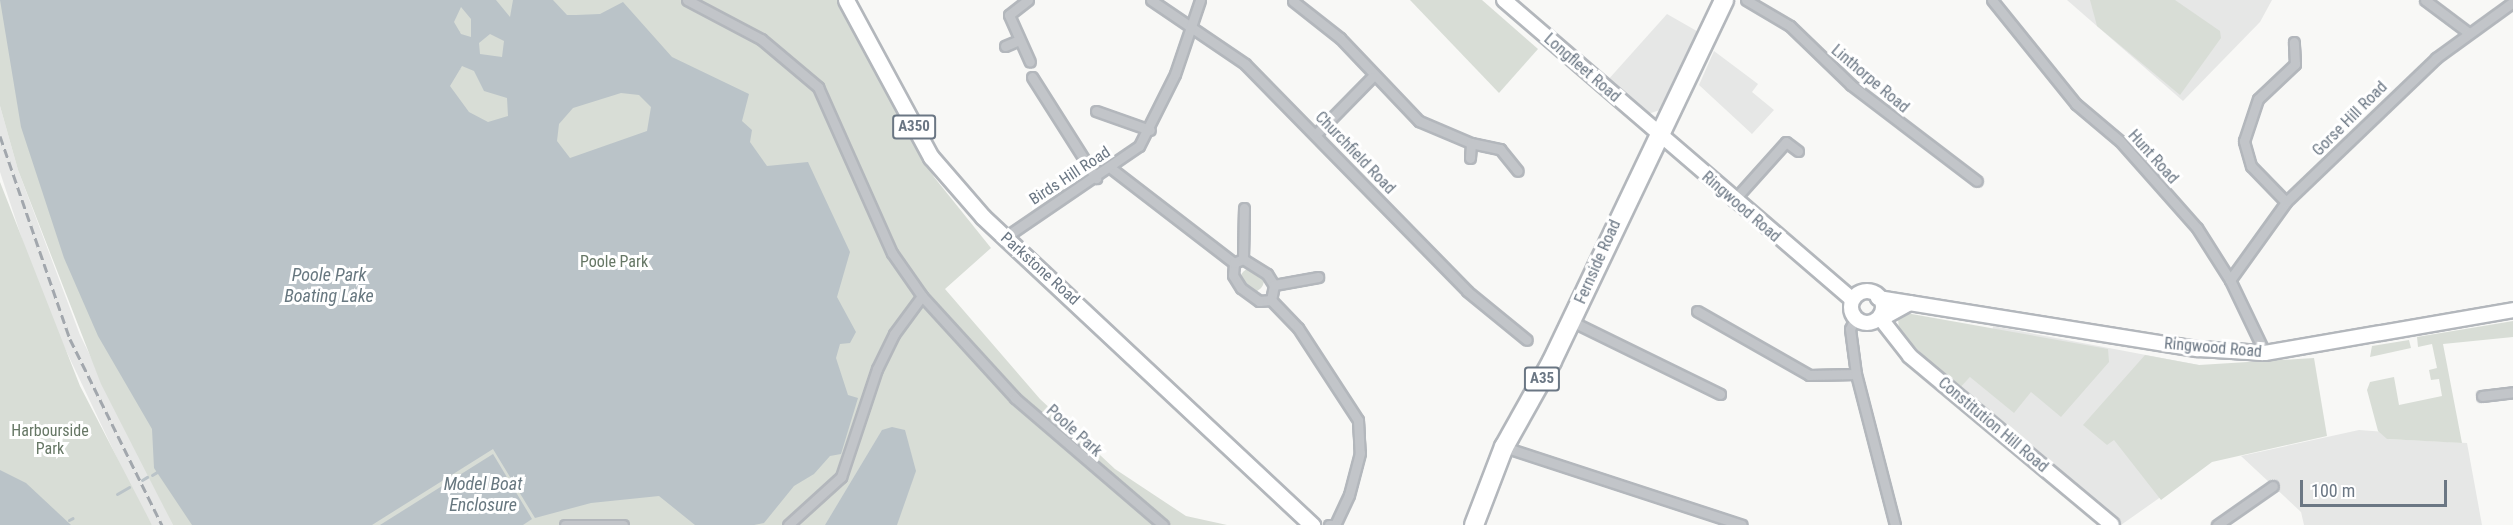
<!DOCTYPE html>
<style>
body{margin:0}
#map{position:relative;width:2513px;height:525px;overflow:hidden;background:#f8f8f6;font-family:"Roboto Condensed",sans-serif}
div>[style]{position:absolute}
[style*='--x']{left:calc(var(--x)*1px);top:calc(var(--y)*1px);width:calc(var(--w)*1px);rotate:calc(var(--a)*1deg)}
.built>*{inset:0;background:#e6e7e6}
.green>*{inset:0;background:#d8ddd6}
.round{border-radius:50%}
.water>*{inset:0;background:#bac3c8}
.stream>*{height:3px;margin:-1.5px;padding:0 1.5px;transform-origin:1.5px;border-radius:1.5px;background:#bac3c8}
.roads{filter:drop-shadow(2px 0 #b3b7bc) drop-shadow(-2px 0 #b3b7bc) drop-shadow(0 2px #b3b7bc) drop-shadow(0 -2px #b3b7bc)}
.street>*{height:9px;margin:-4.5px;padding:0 4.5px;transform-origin:4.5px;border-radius:4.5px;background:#c2c5c9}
.secondary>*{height:14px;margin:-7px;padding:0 7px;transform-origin:7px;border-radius:7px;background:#fff}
.secondary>.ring{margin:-7px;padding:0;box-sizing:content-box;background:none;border:14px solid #fff;border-radius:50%}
.primary>*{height:15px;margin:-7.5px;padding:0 7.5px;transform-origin:7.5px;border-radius:7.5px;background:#fff}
.highway>*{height:18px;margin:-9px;padding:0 9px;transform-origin:9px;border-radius:9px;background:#fff}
.rail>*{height:3px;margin-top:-1.5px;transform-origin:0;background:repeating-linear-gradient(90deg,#a2a7ad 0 9px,transparent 0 13.5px)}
span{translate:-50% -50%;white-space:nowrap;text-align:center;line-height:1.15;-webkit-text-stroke:6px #fff;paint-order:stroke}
.shield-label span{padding:2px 4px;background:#fff;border:2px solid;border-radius:4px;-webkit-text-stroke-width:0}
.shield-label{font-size:15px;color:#6b7784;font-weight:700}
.street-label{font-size:16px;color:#6b7784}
.park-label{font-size:16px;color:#667765}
.water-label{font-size:18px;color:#67777f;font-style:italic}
.scale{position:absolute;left:2300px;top:480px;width:147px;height:27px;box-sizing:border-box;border:3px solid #6b7784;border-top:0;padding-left:8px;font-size:18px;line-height:21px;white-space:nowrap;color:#6b7784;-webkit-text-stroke:4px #fff;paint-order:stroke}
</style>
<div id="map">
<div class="built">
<div style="clip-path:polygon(2067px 0,2272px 0,2260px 22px,2183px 101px)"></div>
<div style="clip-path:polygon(1667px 14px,1702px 34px,1666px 108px,1648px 114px,1607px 81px)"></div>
<div style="clip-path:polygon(1714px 51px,1758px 84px,1752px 92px,1774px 110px,1752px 134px,1699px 85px)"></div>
<div style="clip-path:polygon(0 106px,18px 170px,80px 335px,173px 525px,152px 525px,136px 498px,42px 300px,0 172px)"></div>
<div style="clip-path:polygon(1993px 326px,2199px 365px,2250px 434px,2121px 525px,1960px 388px,1989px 355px)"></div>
<div style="clip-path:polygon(2359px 430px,2386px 432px,2387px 439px,2467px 443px,2482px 525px,2304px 525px,2301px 512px,2241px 456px)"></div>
</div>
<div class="green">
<div style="clip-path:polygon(0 0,837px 0,934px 177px,991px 248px,945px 289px,1040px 399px,1115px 469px,1186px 516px,1227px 525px,173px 525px,101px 384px,18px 170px,0 106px)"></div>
<div style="clip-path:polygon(1410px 0,1482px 0,1538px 49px,1499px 93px)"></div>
<div style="clip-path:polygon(2090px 0,2175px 0,2220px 31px,2221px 38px,2180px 95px,2097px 26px)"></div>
<div style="clip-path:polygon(0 182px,80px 386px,152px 525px,0 525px)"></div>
<div class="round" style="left:1240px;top:268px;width:24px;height:24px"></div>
<div style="clip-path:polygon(1906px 313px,2108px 349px,2109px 362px,2061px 417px,2031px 392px,2014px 413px,1970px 377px,1960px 388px,1939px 372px,1899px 330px,1898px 318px)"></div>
<div style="clip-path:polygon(2513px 321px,2513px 337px,2443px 344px,2462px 443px,2387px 439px,2378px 431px,2367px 390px,2370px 382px,2394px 377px,2399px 405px,2442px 396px,2439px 379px,2431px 380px,2429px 370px,2437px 368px,2432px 344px,2418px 347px,2417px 337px)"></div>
<div style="clip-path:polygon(2409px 340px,2411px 348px,2370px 357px,2372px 346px)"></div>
<div style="clip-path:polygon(2145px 355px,2199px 365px,2314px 358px,2327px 436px,2212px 462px,2161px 500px,2114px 440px,2107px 445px,2083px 425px)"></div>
</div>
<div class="water">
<div style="clip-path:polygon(evenodd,0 0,496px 0,510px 17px,513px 0,553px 0,567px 15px,576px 15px,600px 14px,623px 2px,672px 57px,749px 94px,742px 121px,752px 130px,750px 142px,767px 166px,808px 162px,850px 252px,837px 297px,856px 332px,850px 343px,840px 344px,836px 358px,848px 395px,858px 398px,841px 454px,830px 456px,814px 474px,794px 486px,764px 523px,754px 525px,695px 525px,659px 496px,591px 503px,535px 518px,493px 449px,372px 525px,192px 525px,154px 468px,152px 429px,98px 336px,64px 258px,21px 127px,0 0,461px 7px,471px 19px,471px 37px,461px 34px,454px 22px,461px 7px,0 0,490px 34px,504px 41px,502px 57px,480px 54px,479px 43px,490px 34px,0 0,462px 66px,474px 71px,484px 91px,507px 98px,508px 116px,488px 122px,469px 112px,450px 86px,462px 66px,0 0,621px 93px,639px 95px,651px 107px,647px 131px,570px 158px,557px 141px,559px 124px,573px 108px,621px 93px)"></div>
<div style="clip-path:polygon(892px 427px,905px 430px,916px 471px,897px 525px,825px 525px,882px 430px)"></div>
<div style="clip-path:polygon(493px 454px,532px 519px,523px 525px,380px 525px)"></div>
<div style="clip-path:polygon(0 470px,26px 483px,71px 525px,0 525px)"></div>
</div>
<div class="stream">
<div style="--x:152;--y:475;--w:6;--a:-31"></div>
<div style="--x:142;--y:480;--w:6;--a:-31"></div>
<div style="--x:117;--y:494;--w:14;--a:-30"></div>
<div style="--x:69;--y:520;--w:4;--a:-27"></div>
</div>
<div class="roads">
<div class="street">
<div style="--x:687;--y:0;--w:84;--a:27.8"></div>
<div style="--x:761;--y:39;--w:75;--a:40.1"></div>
<div style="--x:818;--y:87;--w:182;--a:66"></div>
<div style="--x:892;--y:253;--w:52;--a:55.1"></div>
<div style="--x:922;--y:296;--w:138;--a:47.6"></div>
<div style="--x:1015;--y:398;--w:195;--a:40.6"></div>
<div style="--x:1028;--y:0;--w:24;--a:142"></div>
<div style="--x:1009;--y:15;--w:51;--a:65.9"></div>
<div style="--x:1151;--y:0;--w:114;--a:34.2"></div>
<div style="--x:1245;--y:64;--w:318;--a:45.6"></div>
<div style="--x:1467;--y:291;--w:77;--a:39.2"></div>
<div style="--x:1746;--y:0;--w:51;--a:30.6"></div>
<div style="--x:1790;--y:26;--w:85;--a:44"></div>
<div style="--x:1851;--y:85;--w:158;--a:37.3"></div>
<div style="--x:1992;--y:0;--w:134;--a:51.1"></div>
<div style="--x:2076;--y:104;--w:57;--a:40.1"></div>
<div style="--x:2120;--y:141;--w:116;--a:48.5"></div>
<div style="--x:2197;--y:228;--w:62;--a:57.6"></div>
<div style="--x:2230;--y:280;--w:81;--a:64.4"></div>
<div style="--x:2425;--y:0;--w:55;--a:36.9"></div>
<div style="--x:1293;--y:1;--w:60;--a:38.2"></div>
<div style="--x:1340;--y:38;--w:115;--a:46.4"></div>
<div style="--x:1419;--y:121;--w:56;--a:22.9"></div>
<div style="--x:1471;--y:143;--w:30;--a:12"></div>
<div style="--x:1500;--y:149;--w:28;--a:51"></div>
<div style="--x:1005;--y:46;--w:15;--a:-23"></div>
<div style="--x:1032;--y:77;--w:120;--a:57.6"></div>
<div style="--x:1096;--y:111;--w:57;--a:19.4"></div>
<div style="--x:1317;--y:133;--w:78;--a:-45.5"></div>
<div style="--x:1470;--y:158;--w:15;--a:-86"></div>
<div style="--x:1112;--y:169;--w:154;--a:37.6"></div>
<div style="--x:1733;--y:201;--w:79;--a:-48.1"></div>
<div style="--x:1786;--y:142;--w:15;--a:37"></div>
<div style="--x:2286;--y:202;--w:50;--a:-134.2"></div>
<div style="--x:2251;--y:166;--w:26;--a:-106"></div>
<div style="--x:2244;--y:141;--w:44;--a:-71.6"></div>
<div style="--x:2258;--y:99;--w:51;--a:-43.4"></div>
<div style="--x:2295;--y:64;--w:22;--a:-93"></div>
<div style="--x:1004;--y:238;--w:163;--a:-34.3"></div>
<div style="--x:1139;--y:146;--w:80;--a:-63.4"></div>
<div style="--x:1175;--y:74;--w:78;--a:-71.3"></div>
<div style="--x:1243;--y:259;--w:28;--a:32"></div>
<div style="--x:1267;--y:274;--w:13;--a:58"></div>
<div style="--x:1274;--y:285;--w:15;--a:101"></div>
<div style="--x:1271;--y:300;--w:12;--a:175"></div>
<div style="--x:1259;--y:301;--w:22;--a:-144"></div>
<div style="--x:1241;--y:288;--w:15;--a:-122"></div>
<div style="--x:1233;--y:275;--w:12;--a:-85"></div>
<div style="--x:1234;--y:263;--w:10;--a:-24"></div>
<div style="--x:1243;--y:259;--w:51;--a:-88.9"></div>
<div style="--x:2230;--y:280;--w:96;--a:-54.3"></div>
<div style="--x:2286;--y:202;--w:208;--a:-43.8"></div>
<div style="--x:2436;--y:58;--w:95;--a:-36"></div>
<div style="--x:1274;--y:285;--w:45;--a:-10.3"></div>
<div style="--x:1271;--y:300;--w:39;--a:46"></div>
<div style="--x:1298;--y:328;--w:110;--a:56.9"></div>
<div style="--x:1358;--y:420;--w:33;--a:87"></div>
<div style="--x:1360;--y:453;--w:43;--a:104.7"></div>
<div style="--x:1349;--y:495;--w:33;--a:115"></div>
<div style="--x:1335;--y:525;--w:6;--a:180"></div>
<div style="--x:1697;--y:311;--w:129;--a:29.7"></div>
<div style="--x:1809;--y:375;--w:47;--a:-1.2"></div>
<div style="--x:1856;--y:317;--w:13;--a:117"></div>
<div style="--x:1850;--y:329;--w:45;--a:82.4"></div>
<div style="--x:1856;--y:374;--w:156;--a:75.5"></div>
<div style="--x:1571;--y:321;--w:166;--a:26.1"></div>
<div style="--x:2482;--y:396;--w:31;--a:-7"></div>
<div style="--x:1504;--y:447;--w:250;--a:18.1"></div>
<div style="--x:565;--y:525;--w:58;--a:0"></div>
<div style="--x:788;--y:525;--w:72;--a:-42.2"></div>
<div style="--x:841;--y:477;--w:114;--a:-71.6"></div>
<div style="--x:877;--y:369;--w:39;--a:-64"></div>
<div style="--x:894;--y:334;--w:47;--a:-53.6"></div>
<div style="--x:2217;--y:525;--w:68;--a:-34.9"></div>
</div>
<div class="secondary">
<div style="--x:1504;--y:0;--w:457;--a:40.7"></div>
<div class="ring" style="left:1851px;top:291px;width:18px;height:18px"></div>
<div style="--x:1878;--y:298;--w:324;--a:9.1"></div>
<div style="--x:2198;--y:349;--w:67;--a:3.4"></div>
<div style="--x:2265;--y:353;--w:252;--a:-9.8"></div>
<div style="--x:1910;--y:303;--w:33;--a:151"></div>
<div style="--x:1881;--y:319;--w:47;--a:51.9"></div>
<div style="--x:1910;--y:356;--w:263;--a:39.9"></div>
</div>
<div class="primary">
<div style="--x:846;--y:0;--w:179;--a:61.6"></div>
<div style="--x:931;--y:157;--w:79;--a:49.1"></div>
<div style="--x:983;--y:217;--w:451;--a:43.1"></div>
</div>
<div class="highway">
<div style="--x:1474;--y:525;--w:84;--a:-69"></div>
<div style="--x:1504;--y:447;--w:98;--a:-60.8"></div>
<div style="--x:1552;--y:361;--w:400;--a:-64.5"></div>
</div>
</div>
<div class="rail">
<div style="--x:0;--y:136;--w:215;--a:71"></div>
<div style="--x:70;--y:339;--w:208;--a:63.7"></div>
</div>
<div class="shield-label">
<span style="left:914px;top:127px">A350</span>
<span style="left:1542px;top:379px">A35</span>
</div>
<div class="street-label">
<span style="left:1582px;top:68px;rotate:41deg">Longfleet Road</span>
<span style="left:1870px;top:79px;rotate:40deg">Linthorpe Road</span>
<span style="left:2350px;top:119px;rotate:-45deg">Gorse Hill Road</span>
<span style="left:1355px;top:153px;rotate:46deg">Churchfield Road</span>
<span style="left:2153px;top:157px;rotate:48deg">Hunt Road</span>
<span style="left:1070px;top:176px;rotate:-33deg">Birds Hill Road</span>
<span style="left:1741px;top:207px;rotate:41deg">Ringwood Road</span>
<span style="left:1598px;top:262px;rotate:-66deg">Fernside Road</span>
<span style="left:1040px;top:269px;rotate:42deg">Parkstone Road</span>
<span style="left:2213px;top:348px;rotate:5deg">Ringwood Road</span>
<span style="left:1993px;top:425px;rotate:40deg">Constitution Hill Road</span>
<span style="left:1074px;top:431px;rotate:42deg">Poole Park</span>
</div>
<div class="park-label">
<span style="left:614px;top:262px">Poole Park</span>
<span style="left:50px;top:440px">Harbourside<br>Park</span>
</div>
<div class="water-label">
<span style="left:329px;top:286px">Poole Park<br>Boating Lake</span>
<span style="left:483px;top:495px">Model Boat<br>Enclosure</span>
</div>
<div class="scale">100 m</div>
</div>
